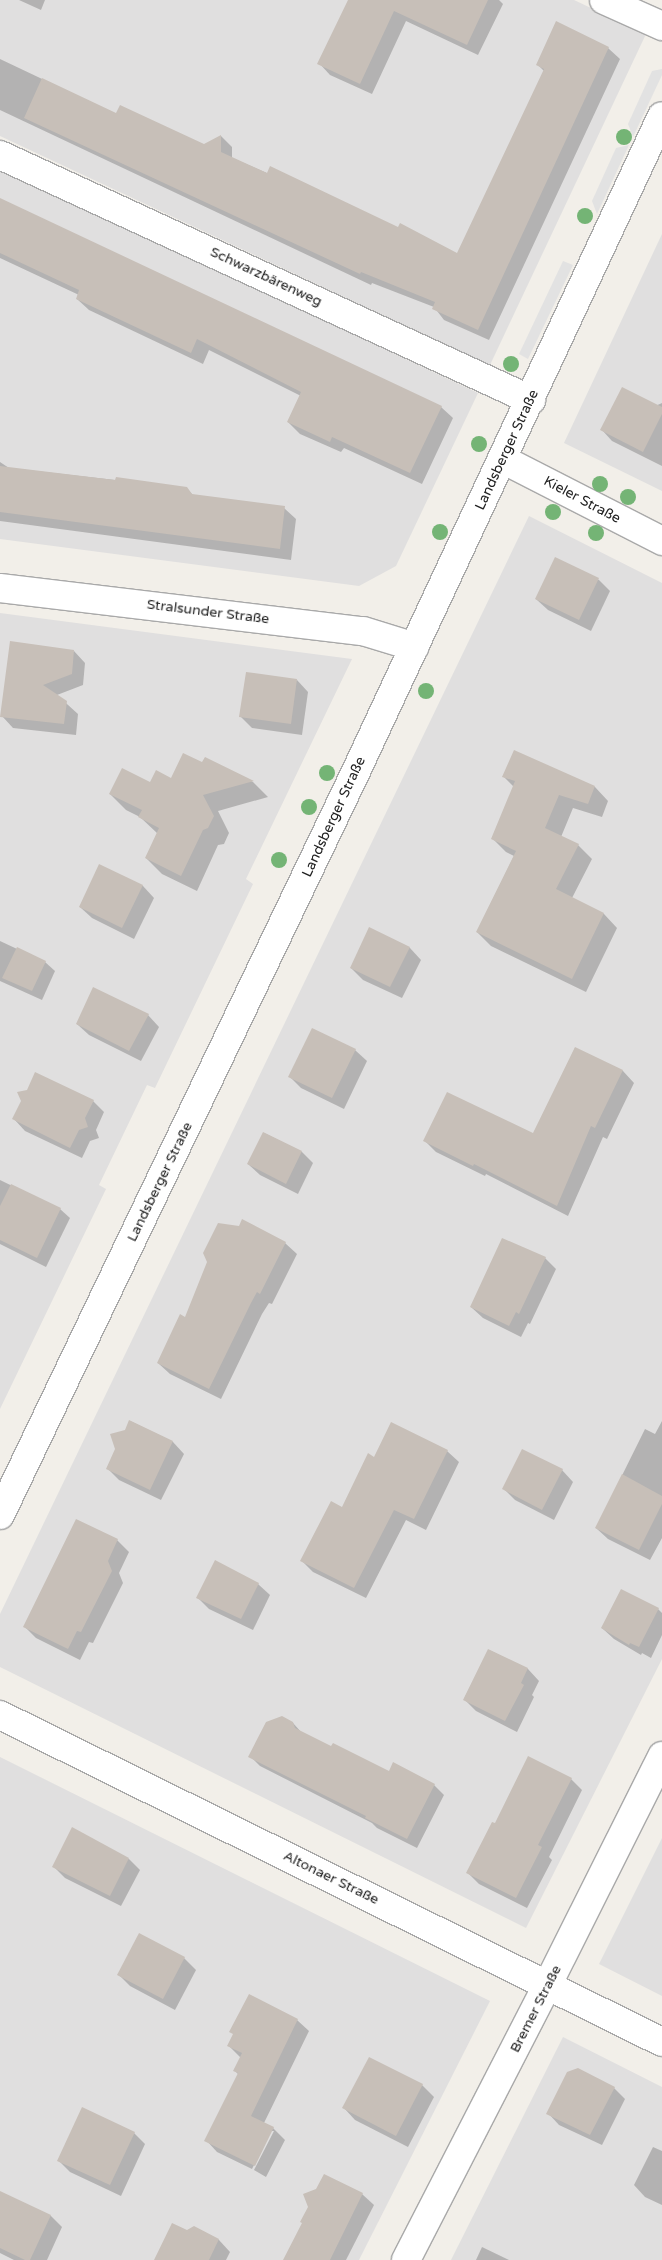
<!DOCTYPE html>
<meta charset="utf-8">
<style>
body{margin:0}
#map{position:relative;width:662px;height:2260px;overflow:hidden;background:#f2efe9;font-family:"Varela Round",sans-serif}
div>[style]{position:absolute}
[style*='--x']{left:calc(var(--x)*1px);top:calc(var(--y)*1px);width:calc(var(--w)*1px);rotate:calc(var(--a)*1deg)}
.residential>*{inset:0;background:#e0dfdf}
.parking>*{inset:0;background:#e2e2e2}
.shadow>*{inset:0;background:#0003}
.building>*{inset:0;background:#c7bfb8}
.roads{filter:drop-shadow(1px 0 #a9a9a9) drop-shadow(-1px 0 #a9a9a9) drop-shadow(0 1px #a9a9a9) drop-shadow(0 -1px #a9a9a9)}
.minor>*{height:28px;margin:-14px;padding:0 14px;transform-origin:14px;border-radius:14px;background:#fff}
.trees>*{width:16px;height:16px;margin:-8px;border-radius:50%;background:#74b475}
span{translate:-50% -50%;white-space:nowrap;text-align:center;line-height:1.15;-webkit-text-stroke:5px #fff;paint-order:stroke}
.street-label{font-size:14px;color:#222}
</style>
<div id="map">
<div class="residential">
<div style="clip-path:polygon(0 0,574px 0,646px 34px,490px 365px,0 136px)"></div>
<div style="clip-path:polygon(0 169px,478px 393px,396px 566px,359px 586px,0 539px)"></div>
<div style="clip-path:polygon(662px 234px,662px 491px,564px 443px)"></div>
<div style="clip-path:polygon(529px 516px,662px 583px,662px 1659px,526px 1928px,0 1667px,0 1614px)"></div>
<div style="clip-path:polygon(0 613px,352px 659px,246px 879px,253px 884px,155px 1088px,147px 1085px,99px 1185px,106px 1189px,0 1409px)"></div>
<div style="clip-path:polygon(0 1757px,490px 2001px,359px 2260px,0 2260px)"></div>
<div style="clip-path:polygon(662px 1838px,662px 1996px,599px 1964px)"></div>
<div style="clip-path:polygon(563px 2037px,662px 2087px,662px 2260px,451px 2260px)"></div>
</div>
<div class="parking">
<div style="clip-path:polygon(662px 69px,662px 75px,633px 137px,628px 124px,652px 71px)"></div>
<div style="clip-path:polygon(629px 145px,597px 214px,592px 201px,616px 148px)"></div>
<div style="clip-path:polygon(563px 261px,573px 265px,528px 359px,519px 354px)"></div>
</div>
<div class="shadow">
<div style="clip-path:polygon(19px 0,45px 0,41px 10px)"></div>
<div style="clip-path:polygon(349px 0,499px 0,503px 4px,478px 55px,406px 21px,372px 94px,330px 75px,319px 63px)"></div>
<div style="clip-path:polygon(608px 48px,620px 59px,489px 340px,444px 320px,434px 307px,372px 283px,371px 285px,0 110px,0 59px,116px 114px,204px 145px,221px 136px,232px 147px,232px 158px,458px 255px,544px 71px,538px 65px)"></div>
<div style="clip-path:polygon(0 199px,441px 407px,453px 418px,422px 484px,344px 448px,341px 452px,300px 434px,288px 422px,301px 396px,209px 350px,203px 364px,89px 310px,77px 299px,79px 295px,0 258px)"></div>
<div style="clip-path:polygon(662px 403px,662px 466px,612px 441px,602px 430px)"></div>
<div style="clip-path:polygon(0 462px,9px 468px,186px 488px,194px 496px,284px 508px,296px 519px,291px 560px,0 521px)"></div>
<div style="clip-path:polygon(555px 559px,599px 580px,610px 591px,591px 631px,548px 610px,536px 599px)"></div>
<div style="clip-path:polygon(74px 651px,85px 663px,83px 685px,57px 695px,78px 714px,76px 735px,13px 728px,2px 716px)"></div>
<div style="clip-path:polygon(297px 680px,308px 692px,302px 735px,252px 728px,241px 717px)"></div>
<div style="clip-path:polygon(205px 758px,253px 782px,268px 797px,218px 811px,229px 833px,224px 844px,218px 845px,197px 891px,162px 874px,146px 858px,158px 834px,140px 817px,126px 810px,110px 794px,171px 779px,203px 764px)"></div>
<div style="clip-path:polygon(504px 777px,595px 787px,608px 801px,602px 817px,573px 808px,561px 837px,578px 845px,592px 859px,572px 898px,604px 914px,617px 928px,586px 992px,491px 946px,477px 932px,514px 856px,506px 852px,492px 838px,514px 787px)"></div>
<div style="clip-path:polygon(100px 866px,143px 886px,154px 898px,134px 939px,92px 918px,80px 907px)"></div>
<div style="clip-path:polygon(369px 929px,410px 948px,421px 960px,402px 998px,363px 980px,351px 968px)"></div>
<div style="clip-path:polygon(0 941px,45px 962px,55px 971px,42px 1000px,0 981px)"></div>
<div style="clip-path:polygon(148px 1015px,159px 1027px,141px 1061px,89px 1035px,77px 1024px)"></div>
<div style="clip-path:polygon(575px 1048px,623px 1071px,634px 1083px,607px 1139px,603px 1137px,568px 1216px,486px 1174px,485px 1176px,436px 1152px,425px 1141px,534px 1135px)"></div>
<div style="clip-path:polygon(355px 1050px,367px 1061px,344px 1109px,301px 1088px,290px 1077px)"></div>
<div style="clip-path:polygon(93px 1101px,104px 1112px,96px 1130px,99px 1138px,90px 1141px,82px 1158px,25px 1131px,14px 1119px)"></div>
<div style="clip-path:polygon(264px 1133px,302px 1152px,313px 1163px,298px 1194px,260px 1175px,248px 1164px)"></div>
<div style="clip-path:polygon(0 1180px,60px 1209px,70px 1218px,46px 1267px,0 1244px)"></div>
<div style="clip-path:polygon(285px 1243px,297px 1254px,272px 1304px,269px 1303px,262px 1314px,221px 1399px,170px 1374px,158px 1363px,185px 1318px)"></div>
<div style="clip-path:polygon(545px 1258px,556px 1269px,530px 1324px,528px 1323px,521px 1337px,483px 1318px,471px 1307px)"></div>
<div style="clip-path:polygon(130px 1421px,173px 1442px,184px 1454px,161px 1500px,119px 1480px,107px 1468px)"></div>
<div style="clip-path:polygon(662px 1421px,662px 1538px,650px 1560px,608px 1539px,596px 1528px,645px 1429px,655px 1434px)"></div>
<div style="clip-path:polygon(447px 1451px,459px 1462px,426px 1530px,406px 1520px,366px 1598px,313px 1572px,302px 1561px,343px 1509px,375px 1458px)"></div>
<div style="clip-path:polygon(562px 1470px,573px 1482px,554px 1520px,515px 1500px,504px 1489px)"></div>
<div style="clip-path:polygon(77px 1521px,117px 1540px,129px 1552px,119px 1573px,123px 1583px,93px 1643px,89px 1642px,80px 1660px,36px 1638px,25px 1627px)"></div>
<div style="clip-path:polygon(258px 1584px,270px 1595px,253px 1630px,209px 1609px,197px 1597px)"></div>
<div style="clip-path:polygon(658px 1609px,662px 1613px,662px 1635px,651px 1658px,642px 1653px,641px 1655px,614px 1639px,602px 1628px)"></div>
<div style="clip-path:polygon(489px 1650px,528px 1669px,539px 1681px,532px 1695px,534px 1697px,517px 1732px,476px 1711px,464px 1699px)"></div>
<div style="clip-path:polygon(293px 1723px,302px 1733px,332px 1748px,390px 1772px,434px 1785px,444px 1795px,417px 1848px,377px 1828px,372px 1823px,260px 1766px,250px 1756px)"></div>
<div style="clip-path:polygon(571px 1779px,582px 1790px,549px 1857px,552px 1860px,527px 1908px,479px 1884px,467px 1872px,496px 1825px)"></div>
<div style="clip-path:polygon(129px 1859px,140px 1870px,121px 1906px,65px 1878px,53px 1866px)"></div>
<div style="clip-path:polygon(184px 1958px,196px 1970px,175px 2010px,130px 1986px,119px 1975px)"></div>
<div style="clip-path:polygon(297px 2020px,309px 2031px,264px 2123px,273px 2128px,285px 2140px,266px 2177px,254px 2170px,274px 2131px,271px 2131px,252px 2169px,217px 2152px,206px 2140px,239px 2075px,234px 2070px,241px 2058px,229px 2046px)"></div>
<div style="clip-path:polygon(422px 2085px,434px 2097px,408px 2147px,355px 2120px,344px 2108px)"></div>
<div style="clip-path:polygon(614px 2088px,625px 2099px,602px 2145px,559px 2125px,548px 2113px)"></div>
<div style="clip-path:polygon(134px 2133px,145px 2144px,121px 2196px,70px 2172px,59px 2161px)"></div>
<div style="clip-path:polygon(653px 2147px,662px 2151px,662px 2205px,645px 2197px,634px 2185px)"></div>
<div style="clip-path:polygon(0 2192px,51px 2216px,62px 2227px,47px 2260px,14px 2260px,0 2253px)"></div>
<div style="clip-path:polygon(362px 2194px,374px 2205px,346px 2260px,285px 2260px)"></div>
<div style="clip-path:polygon(194px 2227px,219px 2240px,230px 2252px,226px 2260px,155px 2260px)"></div>
<div style="clip-path:polygon(482px 2247px,509px 2260px,476px 2260px)"></div>
</div>
<div class="building">
<div style="clip-path:polygon(348px 0,488px 0,467px 45px,394px 11px,360px 84px,317px 64px)"></div>
<div style="clip-path:polygon(556px 21px,609px 47px,478px 330px,432px 309px,435px 302px,361px 272px,360px 274px,24px 118px,42px 78px,116px 113px,120px 105px,204px 144px,221px 135px,221px 152px,267px 173px,270px 166px,398px 227px,400px 223px,457px 253px,544px 69px,536px 65px)"></div>
<div style="clip-path:polygon(0 198px,442px 406px,410px 473px,332px 437px,330px 442px,287px 422px,301px 392px,197px 339px,191px 353px,76px 299px,79px 290px,0 253px)"></div>
<div style="clip-path:polygon(622px 387px,662px 407px,662px 414px,643px 452px,600px 430px)"></div>
<div style="clip-path:polygon(0 466px,115px 480px,116px 477px,187px 487px,192px 494px,285px 506px,280px 549px,0 512px)"></div>
<div style="clip-path:polygon(555px 557px,599px 578px,579px 620px,535px 599px)"></div>
<div style="clip-path:polygon(10px 641px,74px 650px,72px 674px,43px 685px,67px 701px,64px 724px,0 717px)"></div>
<div style="clip-path:polygon(246px 672px,297px 679px,291px 724px,239px 717px)"></div>
<div style="clip-path:polygon(514px 750px,595px 786px,588px 804px,559px 795px,545px 828px,579px 844px,556px 889px,604px 913px,572px 979px,476px 932px,516px 851px,491px 839px,515px 781px,502px 777px)"></div>
<div style="clip-path:polygon(183px 753px,202px 762px,205px 757px,254px 781px,203px 795px,214px 816px,208px 828px,203px 830px,181px 876px,145px 858px,159px 828px,138px 817px,142px 810px,109px 794px,122px 768px,150px 782px,156px 770px,171px 778px)"></div>
<div style="clip-path:polygon(99px 864px,143px 885px,122px 928px,79px 907px)"></div>
<div style="clip-path:polygon(369px 927px,410px 947px,390px 987px,350px 968px)"></div>
<div style="clip-path:polygon(17px 947px,46px 961px,32px 991px,2px 978px)"></div>
<div style="clip-path:polygon(93px 987px,149px 1014px,129px 1051px,76px 1024px)"></div>
<div style="clip-path:polygon(312px 1028px,356px 1049px,332px 1098px,288px 1077px)"></div>
<div style="clip-path:polygon(575px 1047px,623px 1070px,595px 1128px,591px 1126px,557px 1206px,474px 1164px,473px 1166px,423px 1141px,447px 1092px,533px 1133px)"></div>
<div style="clip-path:polygon(35px 1072px,94px 1100px,85px 1118px,88px 1127px,79px 1130px,70px 1148px,12px 1119px,21px 1101px,17px 1092px,27px 1090px)"></div>
<div style="clip-path:polygon(263px 1132px,302px 1151px,286px 1184px,247px 1164px)"></div>
<div style="clip-path:polygon(11px 1184px,61px 1208px,37px 1258px,0 1240px,0 1206px)"></div>
<div style="clip-path:polygon(242px 1219px,286px 1242px,260px 1294px,257px 1292px,251px 1303px,209px 1389px,157px 1363px,180px 1314px,185px 1317px,207px 1262px,203px 1253px,218px 1223px,239px 1226px)"></div>
<div style="clip-path:polygon(502px 1238px,546px 1257px,519px 1314px,516px 1312px,509px 1326px,470px 1307px)"></div>
<div style="clip-path:polygon(129px 1420px,173px 1441px,150px 1490px,106px 1469px,115px 1449px,110px 1434px,125px 1430px)"></div>
<div style="clip-path:polygon(391px 1422px,448px 1450px,414px 1519px,394px 1510px,354px 1588px,300px 1561px,331px 1501px,342px 1507px,368px 1453px,374px 1457px)"></div>
<div style="clip-path:polygon(522px 1449px,563px 1469px,542px 1510px,502px 1489px)"></div>
<div style="clip-path:polygon(622px 1474px,662px 1496px,662px 1504px,639px 1550px,595px 1528px)"></div>
<div style="clip-path:polygon(76px 1519px,118px 1539px,108px 1561px,112px 1571px,81px 1632px,77px 1631px,68px 1649px,23px 1627px)"></div>
<div style="clip-path:polygon(215px 1560px,259px 1583px,241px 1619px,196px 1598px)"></div>
<div style="clip-path:polygon(621px 1589px,659px 1608px,639px 1647px,630px 1643px,629px 1645px,601px 1628px)"></div>
<div style="clip-path:polygon(488px 1649px,528px 1668px,521px 1683px,524px 1685px,505px 1721px,463px 1700px)"></div>
<div style="clip-path:polygon(282px 1716px,293px 1722px,295px 1728px,331px 1746px,333px 1743px,389px 1771px,393px 1762px,435px 1784px,407px 1839px,365px 1818px,366px 1816px,248px 1757px,266px 1722px)"></div>
<div style="clip-path:polygon(528px 1756px,572px 1778px,538px 1845px,542px 1847px,516px 1898px,466px 1873px,492px 1822px,495px 1823px)"></div>
<div style="clip-path:polygon(72px 1827px,129px 1858px,110px 1896px,52px 1867px)"></div>
<div style="clip-path:polygon(139px 1933px,185px 1957px,163px 1999px,117px 1975px)"></div>
<div style="clip-path:polygon(249px 1994px,298px 2019px,251px 2116px,274px 2127px,255px 2166px,204px 2141px,238px 2073px,233px 2071px,242px 2053px,227px 2046px,233px 2034px,229px 2032px)"></div>
<div style="clip-path:polygon(369px 2057px,423px 2084px,396px 2136px,342px 2108px)"></div>
<div style="clip-path:polygon(578px 2068px,615px 2087px,590px 2135px,546px 2114px,567px 2072px)"></div>
<div style="clip-path:polygon(82px 2107px,135px 2132px,110px 2185px,57px 2161px)"></div>
<div style="clip-path:polygon(324px 2174px,363px 2193px,330px 2260px,283px 2260px,302px 2223px,300px 2222px,308px 2207px,303px 2194px,316px 2189px)"></div>
<div style="clip-path:polygon(0 2191px,51px 2215px,30px 2260px,25px 2260px,0 2248px)"></div>
<div style="clip-path:polygon(172px 2223px,187px 2230px,194px 2226px,219px 2239px,209px 2260px,154px 2260px)"></div>
</div>
<div class="roads">
<div class="minor">
<div style="--x:604;--y:0;--w:64;--a:24.1"></div>
<div style="--x:0;--y:155;--w:585;--a:24.77"></div>
<div style="--x:502;--y:459;--w:180;--a:27.1"></div>
<div style="--x:0;--y:588;--w:366;--a:6.8"></div>
<div style="--x:363;--y:631;--w:54;--a:17.1"></div>
<div style="--x:0;--y:1515;--w:829;--a:-64.42"></div>
<div style="--x:358;--y:767;--w:718;--a:-64.97"></div>
<div style="--x:0;--y:1715;--w:738;--a:26.29"></div>
<div style="--x:406;--y:2260;--w:310;--a:-62.8"></div>
<div style="--x:548;--y:1984;--w:255;--a:-63.4"></div>
</div>
</div>
<div class="trees">
<div style="left:624px;top:137px"></div>
<div style="left:585px;top:216px"></div>
<div style="left:511px;top:364px"></div>
<div style="left:479px;top:444px"></div>
<div style="left:600px;top:484px"></div>
<div style="left:628px;top:497px"></div>
<div style="left:553px;top:512px"></div>
<div style="left:440px;top:532px"></div>
<div style="left:596px;top:533px"></div>
<div style="left:426px;top:691px"></div>
<div style="left:327px;top:773px"></div>
<div style="left:309px;top:807px"></div>
<div style="left:279px;top:860px"></div>
</div>
<div class="street-label">
<span style="left:266px;top:277px;rotate:25deg">Schwarzbärenweg</span>
<span style="left:507px;top:450px;rotate:-65deg">Landsberger Straße</span>
<span style="left:582px;top:500px;rotate:28deg">Kieler Straße</span>
<span style="left:208px;top:612px;rotate:7deg">Stralsunder Straße</span>
<span style="left:334px;top:817px;rotate:-65deg">Landsberger Straße</span>
<span style="left:160px;top:1182px;rotate:-64deg">Landsberger Straße</span>
<span style="left:331px;top:1878px;rotate:26deg">Altonaer Straße</span>
<span style="left:536px;top:2009px;rotate:-63deg">Bremer Straße</span>
</div>
</div>
